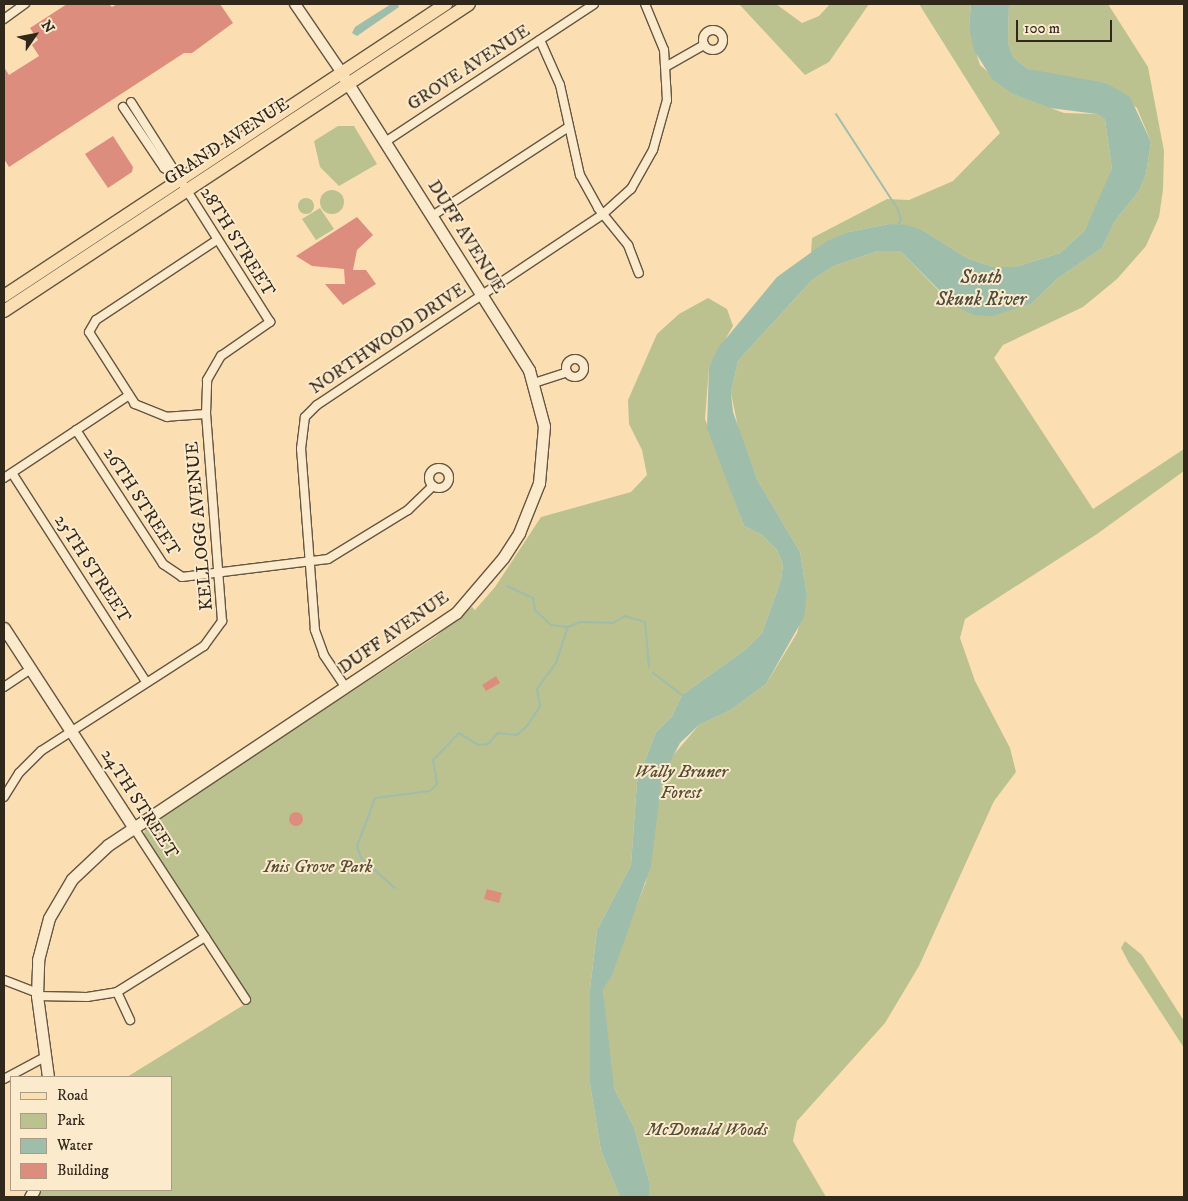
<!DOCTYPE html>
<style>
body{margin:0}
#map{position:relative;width:1188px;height:1201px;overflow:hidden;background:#fbdfb2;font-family:"IM FELL DW Pica",serif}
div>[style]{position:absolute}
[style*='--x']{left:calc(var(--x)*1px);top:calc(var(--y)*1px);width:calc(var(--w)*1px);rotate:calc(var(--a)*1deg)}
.green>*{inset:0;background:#bbc28f}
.round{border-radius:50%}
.water>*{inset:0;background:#9fbdab}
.stream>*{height:2px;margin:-1px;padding:0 1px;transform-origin:1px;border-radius:1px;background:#9fbdab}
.building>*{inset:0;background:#dd8d7d}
.roads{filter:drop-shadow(1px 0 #645642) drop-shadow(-1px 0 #645642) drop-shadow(0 1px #645642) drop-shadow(0 -1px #645642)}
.minor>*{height:8px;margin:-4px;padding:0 4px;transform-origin:4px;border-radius:4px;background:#fceacd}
.minor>.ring{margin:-4px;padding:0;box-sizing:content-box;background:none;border:8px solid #fceacd;border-radius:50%}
.tertiary>*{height:10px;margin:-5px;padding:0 5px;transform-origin:5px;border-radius:5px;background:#fceacd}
.secondary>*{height:11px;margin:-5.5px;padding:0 5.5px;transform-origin:5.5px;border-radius:5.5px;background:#fceacd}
.primary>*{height:12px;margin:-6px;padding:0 6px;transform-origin:6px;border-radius:6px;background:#fbdfb2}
span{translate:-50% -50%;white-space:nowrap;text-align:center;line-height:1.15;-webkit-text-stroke:4px #fceacd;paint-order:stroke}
.street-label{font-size:18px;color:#31281c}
.park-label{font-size:18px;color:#544e39;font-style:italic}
.water-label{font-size:19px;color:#4c4d40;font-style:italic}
.frame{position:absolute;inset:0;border:5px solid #31281c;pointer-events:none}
.legend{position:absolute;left:10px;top:1076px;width:162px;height:115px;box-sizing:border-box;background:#fceacd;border:1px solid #ab9c86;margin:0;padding:6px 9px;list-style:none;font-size:15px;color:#31281c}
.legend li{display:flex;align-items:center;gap:10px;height:25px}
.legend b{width:25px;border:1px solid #ab9c86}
.north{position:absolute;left:10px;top:10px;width:50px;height:50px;-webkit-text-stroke:4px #fceacd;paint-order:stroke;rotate:57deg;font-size:14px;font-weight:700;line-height:20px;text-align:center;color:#31281c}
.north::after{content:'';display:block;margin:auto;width:18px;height:22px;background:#31281c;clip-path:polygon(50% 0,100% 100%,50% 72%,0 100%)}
.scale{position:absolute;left:1016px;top:20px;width:96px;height:22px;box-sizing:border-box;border:2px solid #31281c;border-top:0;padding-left:6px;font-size:15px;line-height:18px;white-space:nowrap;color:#31281c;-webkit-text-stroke:4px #fceacd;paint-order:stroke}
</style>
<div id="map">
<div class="green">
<div style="clip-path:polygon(739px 4px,776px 4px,802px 23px,819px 16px,830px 4px,869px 4px,829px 62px,805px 75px)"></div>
<div style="clip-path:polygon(919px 4px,971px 4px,969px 28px,980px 65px,1013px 94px,1064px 113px,1097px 114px,1105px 120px,1112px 169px,1107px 186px,1085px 230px,1060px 253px,1015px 267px,993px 267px,967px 258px,924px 231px,888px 224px,849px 232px,811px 253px,812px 238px,887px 199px,909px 200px,953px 181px,1000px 133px)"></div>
<div style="clip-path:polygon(1009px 4px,1108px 4px,1148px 67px,1164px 151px,1163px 190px,1159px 217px,1146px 246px,1117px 279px,1083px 307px,1003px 345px,994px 358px,1093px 509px,1184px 449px,1184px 471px,1097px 534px,965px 619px,960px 638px,975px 681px,1010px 748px,1016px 772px,994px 801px,919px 966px,885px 1023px,797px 1121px,793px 1141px,826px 1197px,649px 1197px,649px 1181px,634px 1127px,614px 1088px,609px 1064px,603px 990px,646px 882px,662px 777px,670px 759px,699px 725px,731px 710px,766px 684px,797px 633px,807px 594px,800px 552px,757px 479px,739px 432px,731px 393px,738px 361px,812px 280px,834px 266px,878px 251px,900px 251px,941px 293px,1032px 303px,1057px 279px,1102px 248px,1115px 221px,1139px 191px,1146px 174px,1151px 142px,1137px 108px,1106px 83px,1046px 75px,1028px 69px,1014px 58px,1008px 43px)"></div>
<div style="clip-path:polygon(338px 126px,354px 126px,377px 164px,339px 186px,320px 167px,314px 141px)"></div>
<div class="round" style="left:320px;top:190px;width:24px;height:24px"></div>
<div class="round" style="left:298px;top:198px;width:16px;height:16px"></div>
<div style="clip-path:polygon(320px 208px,334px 229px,316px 240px,302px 219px)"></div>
<div style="clip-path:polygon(708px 298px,727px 309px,733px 326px,709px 367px,705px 419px,744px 526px,762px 535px,777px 550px,783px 564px,781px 580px,762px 633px,746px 649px,682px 695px,672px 716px,656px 732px,637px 782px,631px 865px,597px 930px,590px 989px,590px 1084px,601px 1151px,620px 1197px,38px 1197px,42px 1190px,171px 1190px,171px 1077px,127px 1077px,250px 1001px,144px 835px,145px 827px,435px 637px,472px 607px,475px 610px,495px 587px,541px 517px,631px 492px,647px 475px,642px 450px,629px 424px,628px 400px,657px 334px,679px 314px)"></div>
<div style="clip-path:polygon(1125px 941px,1142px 955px,1184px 1021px,1184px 1048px,1129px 963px,1121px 948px)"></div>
</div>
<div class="water">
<div style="clip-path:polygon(391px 4px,398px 4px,399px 7px,357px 36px,352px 33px,355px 27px)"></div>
<div style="clip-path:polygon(971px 4px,1009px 4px,1008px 43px,1014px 58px,1028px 69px,1106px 83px,1130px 97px,1151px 142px,1146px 174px,1139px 191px,1115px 221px,1102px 248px,1057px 279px,1032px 303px,992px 316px,974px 315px,955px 306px,900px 251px,878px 251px,834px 266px,812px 280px,738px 361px,731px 393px,733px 412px,757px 479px,800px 552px,807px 594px,804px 617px,766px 684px,731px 710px,699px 725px,680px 743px,662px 777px,651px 866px,612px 975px,603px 990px,614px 1088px,634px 1127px,649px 1181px,649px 1197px,620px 1197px,601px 1151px,590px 1084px,590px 989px,597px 930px,631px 865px,637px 782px,656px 732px,672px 716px,682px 695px,746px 649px,762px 633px,781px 580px,783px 564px,777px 550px,762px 535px,744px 526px,707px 428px,709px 367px,718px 348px,777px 277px,827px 241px,849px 232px,888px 224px,907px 225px,924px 231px,967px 258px,993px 267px,1015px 267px,1060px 253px,1085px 230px,1112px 169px,1105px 120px,1097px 114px,1050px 108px,1013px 94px,992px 79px,974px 50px,969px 28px)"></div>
</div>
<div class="stream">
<div style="--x:836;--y:114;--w:112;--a:57"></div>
<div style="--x:897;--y:208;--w:12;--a:70"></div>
<div style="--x:901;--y:219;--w:8;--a:113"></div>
<div style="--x:507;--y:586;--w:29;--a:25"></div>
<div style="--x:533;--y:598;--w:12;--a:81"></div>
<div style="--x:535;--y:610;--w:22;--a:43"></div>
<div style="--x:551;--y:625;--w:17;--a:7"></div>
<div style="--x:653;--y:673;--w:39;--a:37"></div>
<div style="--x:395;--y:888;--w:45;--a:-138.6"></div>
<div style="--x:361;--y:858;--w:13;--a:-108"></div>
<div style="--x:357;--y:846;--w:51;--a:-69.4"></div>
<div style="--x:375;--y:798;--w:55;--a:-7.3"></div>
<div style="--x:430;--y:791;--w:10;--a:-45"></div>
<div style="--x:437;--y:784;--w:24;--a:-99"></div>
<div style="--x:433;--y:760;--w:37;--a:-46"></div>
<div style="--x:459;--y:733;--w:22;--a:32"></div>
<div style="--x:478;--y:745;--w:10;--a:-6"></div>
<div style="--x:488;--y:744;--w:15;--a:-48"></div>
<div style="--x:498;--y:733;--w:19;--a:6"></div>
<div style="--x:517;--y:735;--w:13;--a:-42"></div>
<div style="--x:527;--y:726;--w:24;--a:-57"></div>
<div style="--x:540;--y:706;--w:17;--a:-100"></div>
<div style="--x:537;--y:689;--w:32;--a:-54"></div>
<div style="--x:556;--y:663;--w:38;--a:-72"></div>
<div style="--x:568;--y:627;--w:14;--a:-21"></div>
<div style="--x:581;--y:622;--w:32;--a:2"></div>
<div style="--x:613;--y:623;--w:14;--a:-30"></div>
<div style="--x:625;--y:616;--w:21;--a:17"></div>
<div style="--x:645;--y:622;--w:45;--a:84.9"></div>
</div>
<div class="building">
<div style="clip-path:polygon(67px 4px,109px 4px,112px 7px,117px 4px,220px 4px,233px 23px,192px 53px,184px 53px,9px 167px,4px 159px,4px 67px,9px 75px,39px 56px,32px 45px,38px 40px,30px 28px)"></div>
<div style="clip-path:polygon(113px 136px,133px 167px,132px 172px,108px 188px,85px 154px)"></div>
<div style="clip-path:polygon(357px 217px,373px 235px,357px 250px,353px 270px,366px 270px,376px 284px,343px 305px,325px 284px,345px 284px,344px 269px,312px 266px,296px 256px)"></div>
<div style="clip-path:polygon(496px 676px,500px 683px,486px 691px,482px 685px)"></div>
<div class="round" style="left:289px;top:812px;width:14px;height:14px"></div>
<div style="clip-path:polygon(487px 889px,502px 893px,499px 903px,484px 899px)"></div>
</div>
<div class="roads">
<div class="minor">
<div style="--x:4;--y:19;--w:26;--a:-36"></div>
<div class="ring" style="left:703px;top:30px;width:12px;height:12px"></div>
<div style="--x:540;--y:40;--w:49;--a:66"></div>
<div style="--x:560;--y:85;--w:92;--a:77.5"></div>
<div style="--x:580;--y:175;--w:38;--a:61"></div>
<div style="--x:598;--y:208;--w:48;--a:51"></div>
<div style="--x:628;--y:245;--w:30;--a:69"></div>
<div style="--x:667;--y:66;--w:43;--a:-29.6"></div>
<div style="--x:123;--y:107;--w:73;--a:56.1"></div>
<div style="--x:164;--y:168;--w:12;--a:31"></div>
<div style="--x:385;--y:142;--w:250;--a:-33.4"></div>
<div style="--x:432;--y:216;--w:161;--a:-33.1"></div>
<div class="ring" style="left:566px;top:359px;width:10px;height:10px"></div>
<div style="--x:534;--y:383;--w:35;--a:-18"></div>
<div style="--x:206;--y:414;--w:39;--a:176"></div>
<div style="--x:167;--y:417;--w:35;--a:-158"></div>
<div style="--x:135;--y:404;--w:85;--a:-122.6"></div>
<div style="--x:89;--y:332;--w:14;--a:-60"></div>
<div style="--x:96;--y:320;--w:145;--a:-33.5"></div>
<div style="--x:76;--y:430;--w:160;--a:57"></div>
<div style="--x:163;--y:564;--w:23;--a:34"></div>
<div style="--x:182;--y:577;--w:147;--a:-7"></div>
<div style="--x:328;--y:559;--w:94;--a:-31.5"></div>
<div style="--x:408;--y:510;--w:35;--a:-44"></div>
<div class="ring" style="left:429px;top:468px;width:12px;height:12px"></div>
<div style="--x:12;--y:473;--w:248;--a:57.3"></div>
<div style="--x:4;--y:478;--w:149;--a:-33.5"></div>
<div style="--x:4;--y:687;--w:32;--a:-34"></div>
<div style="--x:346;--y:688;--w:40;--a:-124"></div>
<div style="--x:324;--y:655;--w:27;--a:-110"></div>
<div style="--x:315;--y:630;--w:182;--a:-94.4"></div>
<div style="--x:301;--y:449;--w:32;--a:-83"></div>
<div style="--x:305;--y:417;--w:17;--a:-45"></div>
<div style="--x:317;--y:405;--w:344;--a:-33.7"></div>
<div style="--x:603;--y:214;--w:38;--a:-42"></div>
<div style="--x:631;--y:189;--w:45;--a:-60.6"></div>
<div style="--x:653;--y:150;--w:52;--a:-74.4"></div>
<div style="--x:667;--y:100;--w:50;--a:-93.4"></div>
<div style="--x:664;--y:50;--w:50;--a:-112.4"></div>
<div style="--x:4;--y:797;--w:28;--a:-58"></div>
<div style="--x:19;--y:773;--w:31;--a:-45"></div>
<div style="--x:41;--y:751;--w:194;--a:-32.8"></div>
<div style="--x:204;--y:646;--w:31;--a:-54"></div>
<div style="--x:222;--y:621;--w:208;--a:-94.4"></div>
<div style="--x:206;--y:414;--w:34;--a:-88"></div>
<div style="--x:207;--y:380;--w:28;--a:-60"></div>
<div style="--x:221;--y:356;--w:60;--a:-34.8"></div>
<div style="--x:270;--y:322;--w:260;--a:-122.3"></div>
<div style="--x:134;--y:828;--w:205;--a:56.9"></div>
<div style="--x:4;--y:980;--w:34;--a:21"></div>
<div style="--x:117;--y:992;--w:31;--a:65"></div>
<div style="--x:37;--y:996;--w:50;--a:1.1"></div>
<div style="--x:87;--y:997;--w:30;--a:-9"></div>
<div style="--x:117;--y:992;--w:104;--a:-32"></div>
<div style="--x:4;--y:1079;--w:47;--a:-28.2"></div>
</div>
<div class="tertiary">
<div style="--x:295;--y:4;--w:83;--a:55.7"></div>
</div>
<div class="secondary">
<div style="--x:4;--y:628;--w:239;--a:57"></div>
<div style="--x:48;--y:1077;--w:82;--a:-97.7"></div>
<div style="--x:37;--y:996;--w:36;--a:-88"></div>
<div style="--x:38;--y:960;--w:43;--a:-75.3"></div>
<div style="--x:49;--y:918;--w:45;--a:-59.5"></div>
<div style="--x:72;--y:879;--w:50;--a:-43.4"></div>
<div style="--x:108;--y:845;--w:418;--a:-33.7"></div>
<div style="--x:456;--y:613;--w:72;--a:-49.5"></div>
<div style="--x:503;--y:558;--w:30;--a:-57"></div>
<div style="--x:519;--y:533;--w:54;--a:-68.2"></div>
<div style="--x:539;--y:483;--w:57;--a:-85"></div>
<div style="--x:544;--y:426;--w:58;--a:-105"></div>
<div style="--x:529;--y:370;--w:347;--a:-122.3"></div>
<div style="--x:30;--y:1197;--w:8;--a:-60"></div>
</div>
<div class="primary">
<div style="--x:4;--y:296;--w:530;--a:-33.45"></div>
<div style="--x:4;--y:311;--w:557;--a:-33.43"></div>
</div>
</div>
<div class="street-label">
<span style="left:469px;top:68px;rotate:-33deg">GROVE AVENUE</span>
<span style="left:227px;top:142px;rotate:-33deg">GRAND AVENUE</span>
<span style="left:466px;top:237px;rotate:58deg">DUFF AVENUE</span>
<span style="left:237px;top:242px;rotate:58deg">28TH STREET</span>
<span style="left:388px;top:339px;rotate:-34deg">NORTHWOOD DRIVE</span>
<span style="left:141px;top:502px;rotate:57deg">26TH STREET</span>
<span style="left:200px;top:526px;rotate:-95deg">KELLOGG AVENUE</span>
<span style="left:92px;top:569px;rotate:57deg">25TH STREET</span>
<span style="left:394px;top:633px;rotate:-35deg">DUFF AVENUE</span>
<span style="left:139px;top:804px;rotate:57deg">24TH STREET</span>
</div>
<div class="park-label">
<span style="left:681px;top:783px">Wally Bruner<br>Forest</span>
<span style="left:318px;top:867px">Inis Grove Park</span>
<span style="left:707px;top:1130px">McDonald Woods</span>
</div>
<div class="water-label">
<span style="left:981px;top:289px">South<br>Skunk River</span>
</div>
<div class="frame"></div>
<ul class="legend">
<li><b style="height:6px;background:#fbdfb2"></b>Road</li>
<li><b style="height:14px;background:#bbc28f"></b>Park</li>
<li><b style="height:14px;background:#9fbdab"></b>Water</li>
<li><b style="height:14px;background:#dd8d7d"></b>Building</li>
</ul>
<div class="north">N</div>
<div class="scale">100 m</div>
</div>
